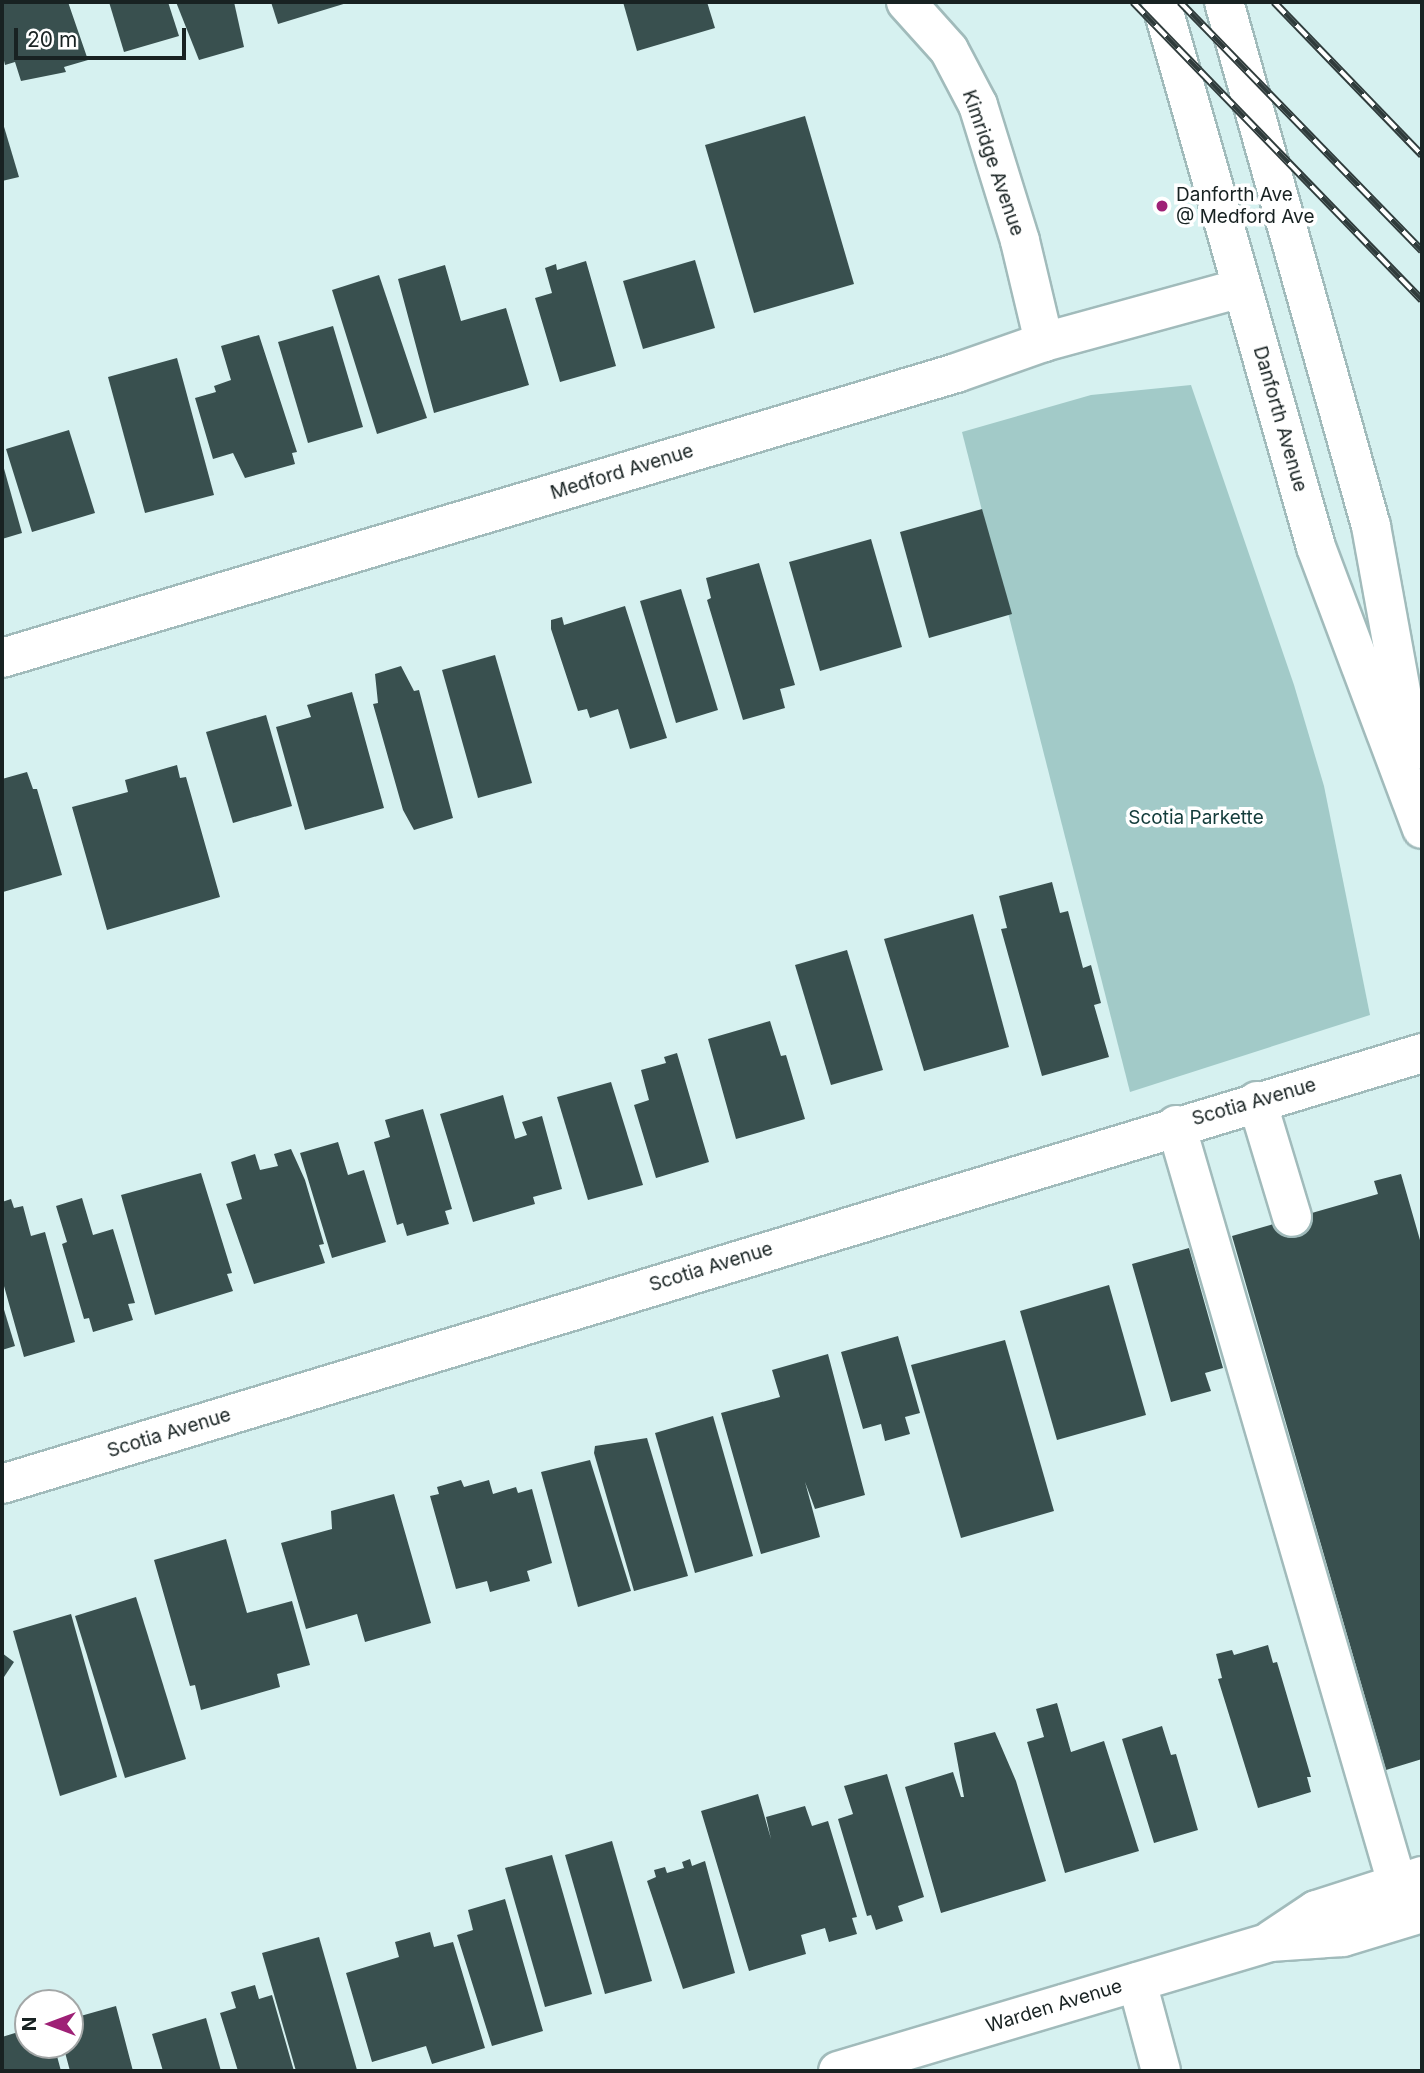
<!DOCTYPE html>
<style>
body{margin:0}
#map{position:relative;width:1424px;height:2073px;overflow:hidden;background:#d6f1f0;font-family:Inter,sans-serif}
div>[style]{position:absolute}
[style*='--x']{left:calc(var(--x)*1px);top:calc(var(--y)*1px);width:calc(var(--w)*1px);rotate:calc(var(--a)*1deg)}
.green>*{inset:0;background:#a2cac8}
.building>*{inset:0;background:#39504f}
.roads{filter:drop-shadow(2px 0 #a1bbbb) drop-shadow(-2px 0 #a1bbbb) drop-shadow(0 2px #a1bbbb) drop-shadow(0 -2px #a1bbbb)}
.minor>*{height:38px;margin:-19px;padding:0 19px;transform-origin:19px;border-radius:19px;background:#fff}
.major>*{height:38px;margin:-19px;padding:0 19px;transform-origin:19px;border-radius:19px;background:#fff}
.rail>*{height:8px;margin-top:-4px;transform-origin:0;background:repeating-linear-gradient(90deg,#fff 0 16px,#303c3c 0 32px);box-sizing:border-box;border-block:2px solid #303c3c}
.dots>*{width:19px;height:19px;translate:-50% -50%;box-sizing:border-box;border:4px solid #fff;border-radius:50%}
span{translate:-50% -50%;white-space:nowrap;text-align:center;line-height:1.15;-webkit-text-stroke:7px #fff;paint-order:stroke}
.street-label{font-size:19px;color:#182222}
.poi-label{font-size:19px;color:#182222}
.left{translate:0 -50%;text-align:left}
.park-label{font-size:19px;color:#133c3b}
.frame{position:absolute;inset:0;border:4px solid #182222;pointer-events:none}
.north{position:absolute;left:14px;top:1989px;width:70px;height:70px;box-sizing:border-box;background:#fff;border:2px solid #a3a7a7;border-radius:50%;rotate:270deg;font-size:19px;font-weight:700;line-height:28px;text-align:center;color:#182222}
.north::after{content:'';display:block;margin:auto;width:24px;height:32px;background:#9e2176;clip-path:polygon(50% 0,100% 100%,50% 72%,0 100%)}
.scale{position:absolute;left:14px;top:28px;width:172px;height:32px;box-sizing:border-box;border:4px solid #182222;border-top:0;padding-left:9px;font-size:21px;line-height:24px;white-space:nowrap;color:#182222;-webkit-text-stroke:5px #fff;paint-order:stroke}
</style>
<div id="map">
<div class="green">
<div style="clip-path:polygon(1191px 385px,1294px 685px,1324px 786px,1370px 1015px,1130px 1092px,962px 432px,1091px 395px)"></div>
</div>
<div class="building">
<div style="clip-path:polygon(2px 2px,68px 2px,88px 60px,64px 67px,66px 72px,21px 81px,15px 62px,5px 65px,2px 52px)"></div>
<div style="clip-path:polygon(109px 2px,168px 2px,179px 36px,124px 52px)"></div>
<div style="clip-path:polygon(176px 2px,234px 2px,244px 47px,199px 60px)"></div>
<div style="clip-path:polygon(271px 2px,350px 2px,278px 24px)"></div>
<div style="clip-path:polygon(623px 2px,707px 2px,715px 28px,637px 51px)"></div>
<div style="clip-path:polygon(805px 116px,854px 284px,754px 313px,705px 145px)"></div>
<div style="clip-path:polygon(2px 120px,19px 177px,2px 181px)"></div>
<div style="clip-path:polygon(695px 260px,715px 328px,643px 349px,623px 281px)"></div>
<div style="clip-path:polygon(586px 261px,616px 366px,560px 382px,535px 298px,552px 293px,545px 268px,556px 264px,557px 270px)"></div>
<div style="clip-path:polygon(445px 265px,461px 321px,506px 308px,529px 385px,434px 413px,398px 279px)"></div>
<div style="clip-path:polygon(379px 275px,427px 418px,377px 434px,332px 290px)"></div>
<div style="clip-path:polygon(333px 326px,363px 427px,308px 443px,278px 342px)"></div>
<div style="clip-path:polygon(259px 335px,297px 452px,292px 453px,295px 464px,245px 478px,233px 453px,213px 459px,195px 398px,216px 392px,214px 386px,231px 380px,221px 346px)"></div>
<div style="clip-path:polygon(177px 358px,214px 495px,145px 513px,108px 377px)"></div>
<div style="clip-path:polygon(69px 430px,95px 513px,32px 532px,6px 449px)"></div>
<div style="clip-path:polygon(3px 465px,22px 533px,2px 539px,2px 466px)"></div>
<div style="clip-path:polygon(982px 509px,1012px 614px,929px 638px,900px 532px)"></div>
<div style="clip-path:polygon(871px 539px,902px 647px,820px 671px,789px 562px)"></div>
<div style="clip-path:polygon(759px 563px,795px 685px,780px 689px,785px 708px,743px 720px,707px 600px,711px 598px,706px 578px)"></div>
<div style="clip-path:polygon(681px 589px,718px 710px,676px 723px,640px 601px)"></div>
<div style="clip-path:polygon(625px 606px,667px 738px,630px 749px,618px 709px,590px 718px,587px 709px,578px 711px,551px 629px,551px 620px,562px 617px,564px 625px)"></div>
<div style="clip-path:polygon(495px 655px,532px 783px,478px 798px,442px 670px)"></div>
<div style="clip-path:polygon(401px 666px,414px 691px,419px 690px,453px 818px,414px 830px,403px 810px,373px 704px,378px 703px,375px 674px)"></div>
<div style="clip-path:polygon(352px 692px,384px 808px,305px 830px,276px 727px,311px 717px,307px 705px)"></div>
<div style="clip-path:polygon(266px 715px,292px 806px,233px 823px,206px 732px)"></div>
<div style="clip-path:polygon(177px 765px,180px 778px,186px 777px,220px 897px,107px 930px,72px 807px,128px 792px,125px 780px)"></div>
<div style="clip-path:polygon(27px 772px,33px 789px,37px 789px,62px 875px,3px 892px,2px 779px)"></div>
<div style="clip-path:polygon(1052px 882px,1060px 913px,1068px 911px,1083px 968px,1091px 965px,1101px 1003px,1094px 1005px,1109px 1057px,1042px 1076px,1001px 929px,1007px 928px,999px 896px)"></div>
<div style="clip-path:polygon(973px 914px,1009px 1047px,924px 1071px,884px 939px)"></div>
<div style="clip-path:polygon(847px 950px,883px 1070px,831px 1085px,795px 965px)"></div>
<div style="clip-path:polygon(770px 1021px,781px 1056px,786px 1055px,805px 1119px,736px 1139px,708px 1039px)"></div>
<div style="clip-path:polygon(677px 1053px,709px 1162px,656px 1178px,634px 1105px,649px 1100px,641px 1070px,666px 1063px,664px 1057px)"></div>
<div style="clip-path:polygon(611px 1082px,643px 1185px,588px 1200px,557px 1097px)"></div>
<div style="clip-path:polygon(503px 1095px,515px 1139px,527px 1135px,522px 1122px,542px 1116px,562px 1189px,533px 1197px,535px 1204px,473px 1222px,440px 1114px)"></div>
<div style="clip-path:polygon(423px 1109px,452px 1209px,445px 1211px,449px 1224px,407px 1236px,403px 1223px,397px 1225px,374px 1142px,390px 1137px,385px 1120px)"></div>
<div style="clip-path:polygon(338px 1142px,348px 1175px,364px 1170px,386px 1242px,332px 1258px,300px 1153px)"></div>
<div style="clip-path:polygon(291px 1149px,305px 1180px,324px 1244px,319px 1245px,325px 1263px,254px 1284px,226px 1204px,242px 1199px,231px 1162px,255px 1154px,260px 1170px,278px 1166px,274px 1154px)"></div>
<div style="clip-path:polygon(201px 1173px,232px 1273px,227px 1274px,233px 1291px,155px 1315px,121px 1195px)"></div>
<div style="clip-path:polygon(1401px 1174px,1422px 1247px,1422px 1759px,1386px 1770px,1232px 1236px,1378px 1194px,1374px 1181px)"></div>
<div style="clip-path:polygon(82px 1198px,93px 1235px,113px 1229px,135px 1303px,128px 1304px,133px 1320px,93px 1332px,89px 1318px,84px 1319px,62px 1244px,67px 1242px,56px 1206px)"></div>
<div style="clip-path:polygon(11px 1199px,14px 1208px,23px 1206px,31px 1236px,45px 1232px,75px 1342px,24px 1357px,2px 1279px,2px 1202px)"></div>
<div style="clip-path:polygon(1189px 1248px,1223px 1368px,1205px 1373px,1211px 1391px,1171px 1402px,1132px 1264px)"></div>
<div style="clip-path:polygon(1109px 1285px,1146px 1415px,1057px 1440px,1020px 1311px)"></div>
<div style="clip-path:polygon(2px 1303px,15px 1346px,2px 1350px)"></div>
<div style="clip-path:polygon(898px 1336px,920px 1413px,905px 1417px,910px 1434px,885px 1441px,881px 1424px,863px 1429px,841px 1352px)"></div>
<div style="clip-path:polygon(1005px 1340px,1054px 1511px,961px 1538px,911px 1365px)"></div>
<div style="clip-path:polygon(828px 1354px,865px 1495px,815px 1509px,805px 1482px,820px 1537px,761px 1554px,721px 1413px,780px 1397px,772px 1370px)"></div>
<div style="clip-path:polygon(713px 1416px,753px 1556px,695px 1573px,655px 1433px)"></div>
<div style="clip-path:polygon(647px 1438px,688px 1576px,634px 1591px,594px 1453px,595px 1446px)"></div>
<div style="clip-path:polygon(590px 1460px,631px 1591px,578px 1607px,541px 1472px)"></div>
<div style="clip-path:polygon(461px 1480px,464px 1487px,489px 1480px,493px 1494px,516px 1487px,518px 1493px,532px 1489px,552px 1563px,527px 1571px,530px 1581px,490px 1592px,487px 1581px,456px 1589px,430px 1496px,439px 1494px,437px 1487px)"></div>
<div style="clip-path:polygon(394px 1494px,431px 1623px,365px 1642px,357px 1614px,306px 1629px,281px 1543px,332px 1529px,331px 1511px)"></div>
<div style="clip-path:polygon(226px 1539px,247px 1613px,292px 1601px,310px 1665px,277px 1674px,280px 1687px,201px 1710px,195px 1685px,190px 1686px,154px 1560px)"></div>
<div style="clip-path:polygon(136px 1597px,186px 1759px,125px 1778px,75px 1616px)"></div>
<div style="clip-path:polygon(71px 1614px,117px 1777px,60px 1796px,13px 1631px)"></div>
<div style="clip-path:polygon(1268px 1645px,1273px 1663px,1277px 1662px,1311px 1777px,1307px 1777px,1311px 1792px,1258px 1808px,1218px 1679px,1222px 1678px,1216px 1654px,1232px 1650px,1234px 1655px)"></div>
<div style="clip-path:polygon(2px 1653px,14px 1662px,2px 1680px)"></div>
<div style="clip-path:polygon(1057px 1703px,1071px 1752px,1104px 1741px,1139px 1851px,1065px 1873px,1027px 1742px,1044px 1737px,1036px 1709px)"></div>
<div style="clip-path:polygon(1162px 1726px,1171px 1755px,1176px 1754px,1198px 1830px,1154px 1843px,1122px 1739px)"></div>
<div style="clip-path:polygon(995px 1732px,1016px 1781px,1046px 1881px,941px 1913px,905px 1787px,953px 1772px,961px 1797px,964px 1797px,954px 1743px)"></div>
<div style="clip-path:polygon(887px 1774px,924px 1897px,898px 1906px,903px 1921px,876px 1930px,871px 1915px,867px 1916px,838px 1819px,853px 1814px,844px 1786px)"></div>
<div style="clip-path:polygon(758px 1794px,771px 1839px,766px 1817px,805px 1806px,812px 1826px,828px 1821px,857px 1917px,852px 1918px,857px 1934px,829px 1942px,825px 1928px,801px 1935px,806px 1954px,749px 1971px,701px 1811px)"></div>
<div style="clip-path:polygon(612px 1841px,652px 1981px,605px 1994px,565px 1855px)"></div>
<div style="clip-path:polygon(552px 1855px,592px 1994px,545px 2007px,505px 1868px)"></div>
<div style="clip-path:polygon(690px 1859px,692px 1866px,705px 1861px,735px 1973px,683px 1989px,647px 1881px,656px 1877px,654px 1870px,665px 1867px,667px 1873px,684px 1868px,682px 1862px)"></div>
<div style="clip-path:polygon(505px 1899px,543px 2031px,492px 2046px,457px 1935px,473px 1930px,468px 1910px)"></div>
<div style="clip-path:polygon(430px 1932px,434px 1947px,453px 1942px,485px 2048px,432px 2064px,426px 2046px,372px 2062px,346px 1973px,399px 1957px,395px 1942px)"></div>
<div style="clip-path:polygon(319px 1937px,357px 2070px,355px 2071px,296px 2071px,262px 1953px)"></div>
<div style="clip-path:polygon(255px 1985px,259px 1999px,272px 1995px,294px 2071px,238px 2071px,220px 2013px,236px 2008px,231px 1992px)"></div>
<div style="clip-path:polygon(116px 2006px,133px 2071px,70px 2071px,63px 2045px,70px 2045px,70px 2019px)"></div>
<div style="clip-path:polygon(206px 2018px,221px 2071px,163px 2071px,152px 2034px)"></div>
<div style="clip-path:polygon(28px 2029px,28px 2045px,54px 2045px,61px 2071px,2px 2071px,2px 2037px)"></div>
</div>
<div class="roads">
<div class="minor">
<div style="--x:906;--y:2;--w:64;--a:48.1"></div>
<div style="--x:949;--y:50;--w:62;--a:62.2"></div>
<div style="--x:978;--y:105;--w:142;--a:72.8"></div>
<div style="--x:1020;--y:241;--w:104;--a:76.6"></div>
<div style="--x:2;--y:658;--w:996;--a:-16.63"></div>
<div style="--x:956;--y:373;--w:93;--a:-19.4"></div>
<div style="--x:1044;--y:342;--w:205;--a:-15.3"></div>
<div style="--x:1257;--y:1101;--w:121;--a:73.2"></div>
<div style="--x:1176;--y:1125;--w:790;--a:73.75"></div>
<div style="--x:2;--y:1484;--w:1484;--a:-16.88"></div>
<div style="--x:1137;--y:1982;--w:92;--a:74.9"></div>
</div>
<div class="major">
<div style="--x:1161;--y:2;--w:567;--a:74.12"></div>
<div style="--x:1316;--y:547;--w:301;--a:69.4"></div>
<div style="--x:1224;--y:2;--w:544;--a:74.33"></div>
<div style="--x:1371;--y:526;--w:229;--a:79.7"></div>
<div style="--x:1271;--y:1940;--w:54;--a:-33.7"></div>
<div style="--x:1316;--y:1910;--w:111;--a:-17.8"></div>
<div style="--x:838;--y:2071;--w:451;--a:-16.6"></div>
<div style="--x:1270;--y:1942;--w:73;--a:-3.9"></div>
<div style="--x:1343;--y:1937;--w:83;--a:-16.9"></div>
</div>
</div>
<div class="rail">
<div style="--x:1133;--y:2;--w:415;--a:45.9"></div>
<div style="--x:1180;--y:2;--w:347;--a:45.8"></div>
<div style="--x:1274;--y:2;--w:213;--a:46"></div>
</div>
<div class="dots">
<div style="left:1162px;top:206px;background:#9e2176"></div>
</div>
<div class="street-label">
<span style="left:993px;top:163px;rotate:71deg">Kimridge Avenue</span>
<span style="left:1280px;top:419px;rotate:74deg">Danforth Avenue</span>
<span style="left:622px;top:472px;rotate:-17deg">Medford Avenue</span>
<span style="left:1254px;top:1102px;rotate:-16deg">Scotia Avenue</span>
<span style="left:711px;top:1267px;rotate:-17deg">Scotia Avenue</span>
<span style="left:169px;top:1433px;rotate:-17deg">Scotia Avenue</span>
<span style="left:1054px;top:2006px;rotate:-17deg">Warden Avenue</span>
</div>
<div class="poi-label">
<span class="left" style="left:1176px;top:206px">Danforth Ave<br>@ Medford Ave</span>
</div>
<div class="park-label">
<span style="left:1196px;top:818px">Scotia Parkette</span>
</div>
<div class="frame"></div>
<div class="north">N</div>
<div class="scale">20 m</div>
</div>
